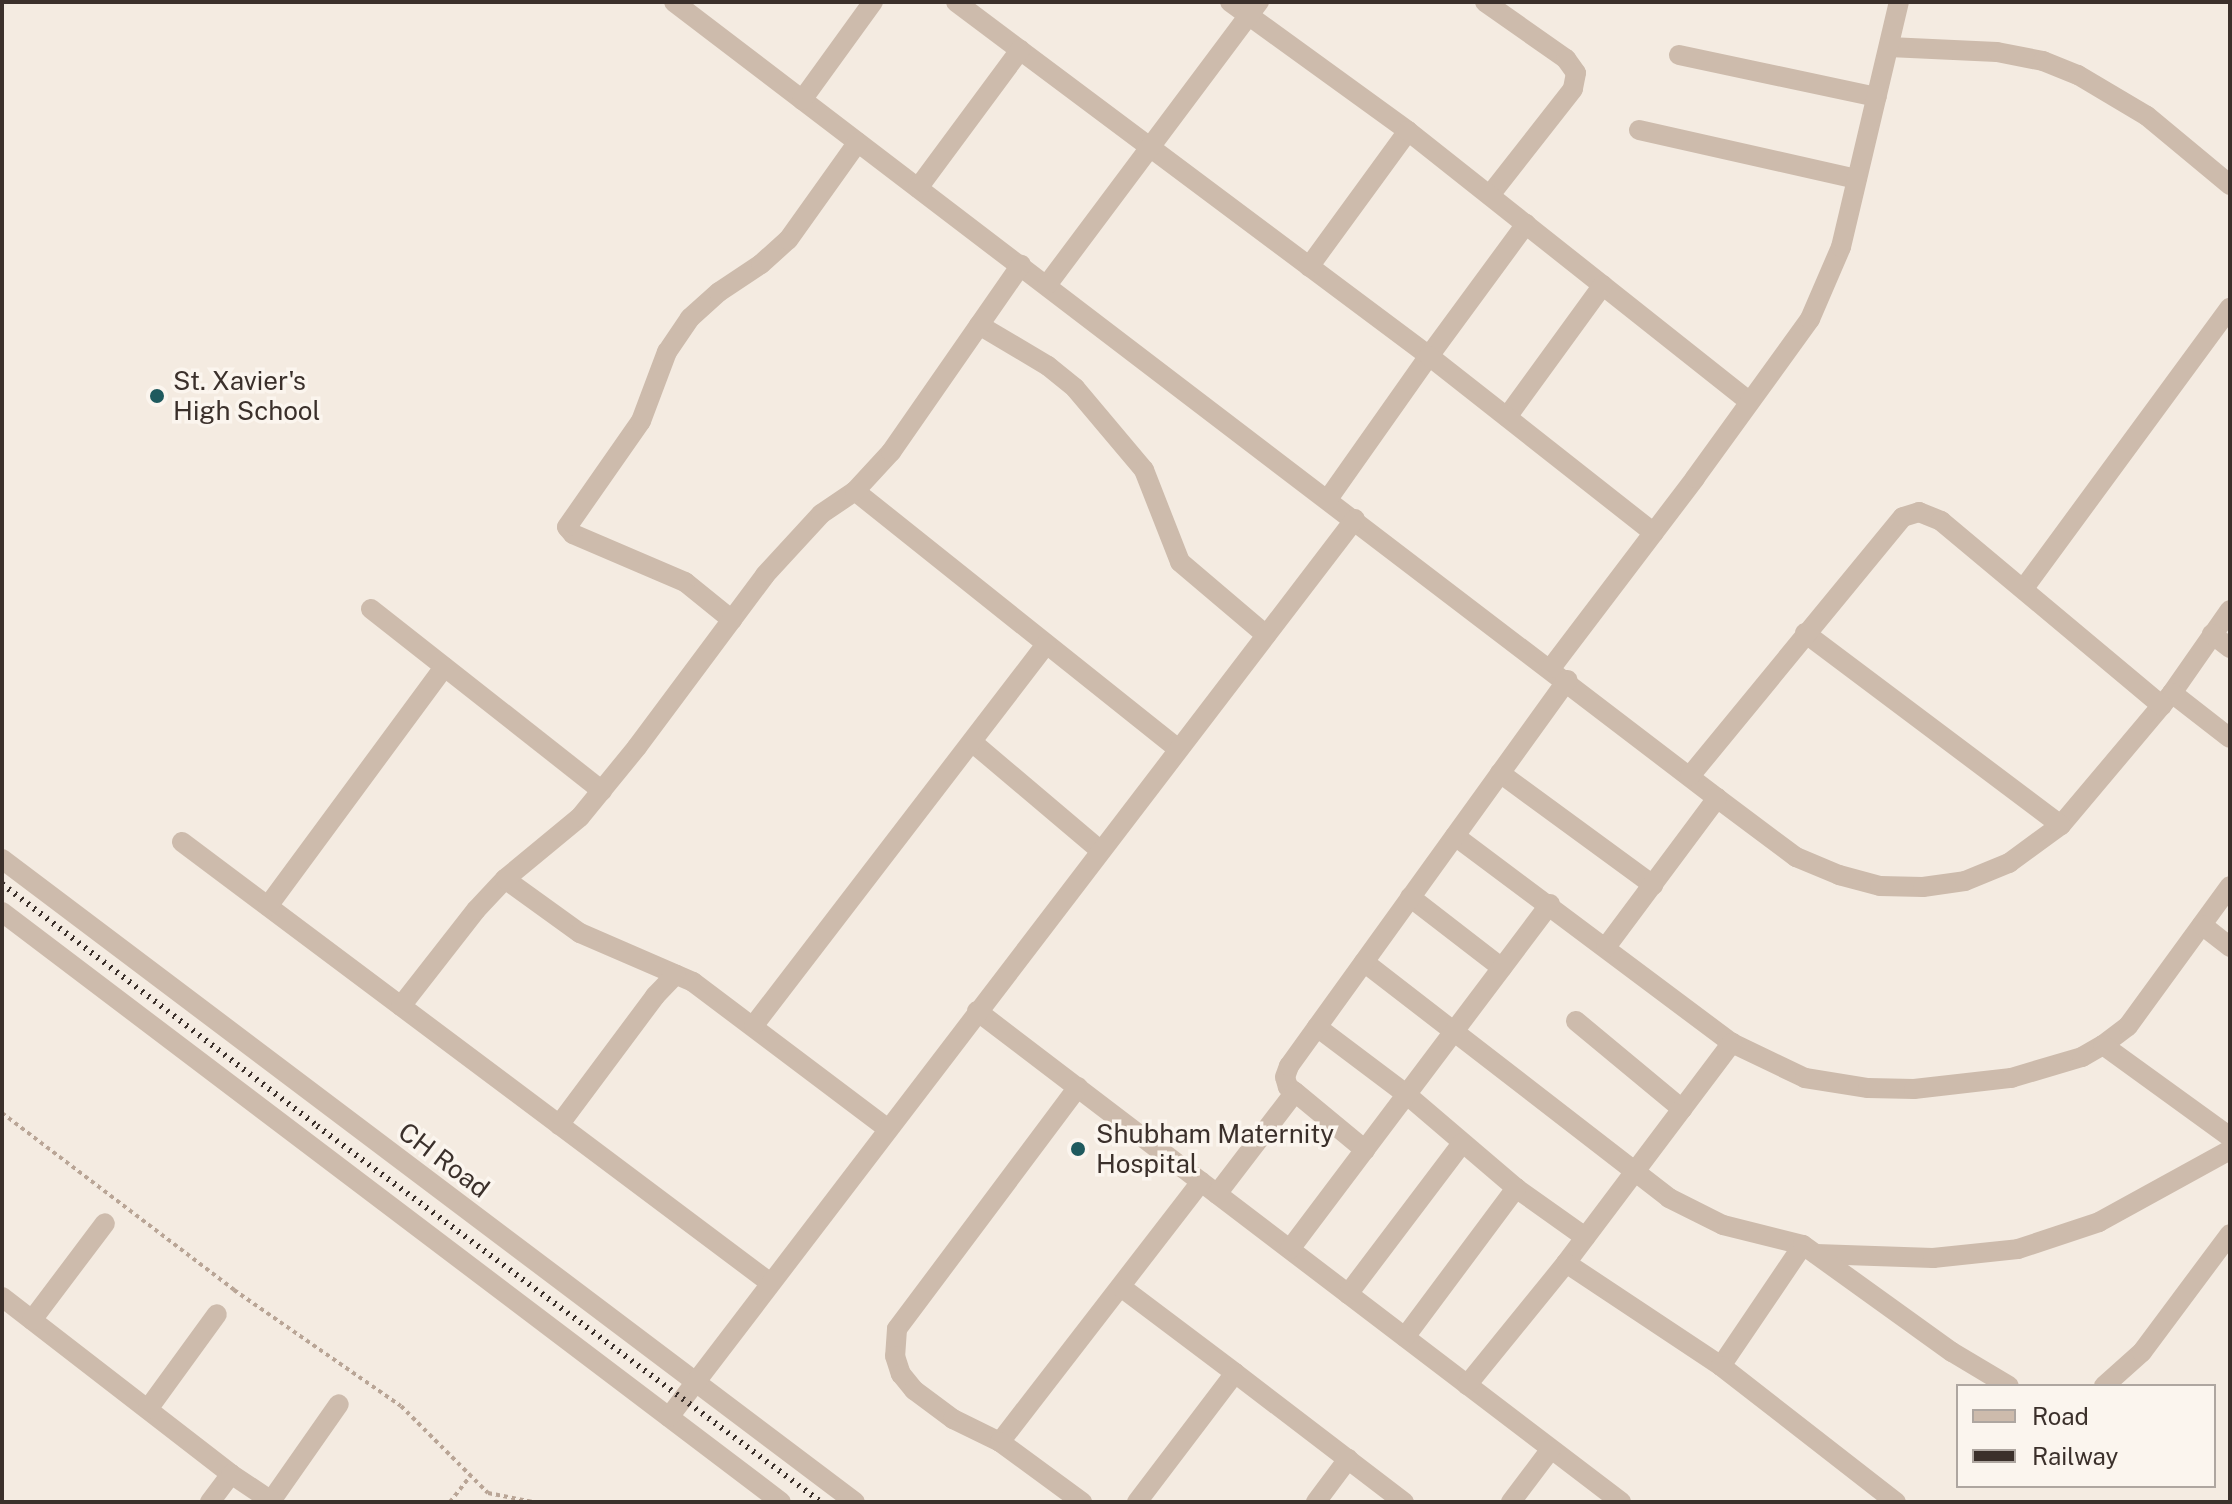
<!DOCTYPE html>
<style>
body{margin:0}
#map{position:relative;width:2232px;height:1504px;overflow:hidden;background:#f4ebe1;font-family:"Public Sans",sans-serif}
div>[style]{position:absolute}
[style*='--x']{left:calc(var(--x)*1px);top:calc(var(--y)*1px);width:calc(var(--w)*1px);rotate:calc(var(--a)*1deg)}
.path>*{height:4px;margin-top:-2px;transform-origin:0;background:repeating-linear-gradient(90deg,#b9a596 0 4px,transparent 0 8px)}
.minor>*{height:20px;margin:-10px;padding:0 10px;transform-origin:10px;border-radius:10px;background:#cdbbac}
.rail>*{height:6px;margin-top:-3px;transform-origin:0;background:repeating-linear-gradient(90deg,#3b302b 0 2px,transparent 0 8px)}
.dots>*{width:22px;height:22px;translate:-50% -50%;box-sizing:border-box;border:4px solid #fbf5ee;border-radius:50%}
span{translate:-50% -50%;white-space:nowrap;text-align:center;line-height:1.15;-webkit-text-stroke:7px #fbf5ee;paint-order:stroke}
.poi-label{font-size:26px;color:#3b302b}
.left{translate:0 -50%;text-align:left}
.street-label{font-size:26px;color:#3b302b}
.frame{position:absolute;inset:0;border:4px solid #3b302b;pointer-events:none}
.legend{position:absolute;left:1956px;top:1384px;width:260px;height:104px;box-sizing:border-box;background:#fbf5ee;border:2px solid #aea6a0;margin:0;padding:10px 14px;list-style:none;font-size:24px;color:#3b302b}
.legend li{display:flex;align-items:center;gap:16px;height:40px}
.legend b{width:40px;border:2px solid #aea6a0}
</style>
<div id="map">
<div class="path">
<div style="--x:2;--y:1113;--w:292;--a:37.3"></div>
<div style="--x:234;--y:1290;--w:203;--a:34.8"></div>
<div style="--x:401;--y:1406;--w:123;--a:45"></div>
<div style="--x:488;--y:1493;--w:46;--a:11.3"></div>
<div style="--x:450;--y:1502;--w:33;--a:-52"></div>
</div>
<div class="minor">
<div style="--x:674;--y:2;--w:1312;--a:37.35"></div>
<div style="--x:1717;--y:798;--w:99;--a:36.8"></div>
<div style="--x:1796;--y:857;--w:47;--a:22.7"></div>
<div style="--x:1839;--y:875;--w:42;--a:15"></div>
<div style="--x:1880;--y:886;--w:43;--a:1.3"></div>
<div style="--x:1923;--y:887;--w:42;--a:-8.1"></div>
<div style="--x:1965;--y:881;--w:48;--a:-22.2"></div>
<div style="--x:2009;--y:863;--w:64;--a:-36.2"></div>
<div style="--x:2061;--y:825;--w:172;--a:-49.9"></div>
<div style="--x:2172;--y:693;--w:101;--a:-55.1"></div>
<div style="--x:956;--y:2;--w:591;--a:36.81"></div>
<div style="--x:1429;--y:356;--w:164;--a:-53.7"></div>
<div style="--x:1230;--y:2;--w:220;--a:35.9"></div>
<div style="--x:1408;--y:131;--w:168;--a:126.1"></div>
<div style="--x:1485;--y:2;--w:99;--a:35.1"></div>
<div style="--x:1566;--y:59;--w:17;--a:54"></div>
<div style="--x:1576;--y:73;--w:16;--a:101"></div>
<div style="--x:1573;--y:89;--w:135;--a:128.1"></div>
<div style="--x:1889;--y:47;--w:108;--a:2.7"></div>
<div style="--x:1997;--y:52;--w:47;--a:11.1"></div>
<div style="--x:2043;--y:61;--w:38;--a:22"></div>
<div style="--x:2078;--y:75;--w:80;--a:30.7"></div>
<div style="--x:2147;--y:116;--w:108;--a:39.7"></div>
<div style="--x:1679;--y:55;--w:202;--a:12"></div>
<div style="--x:802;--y:100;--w:121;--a:-54.1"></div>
<div style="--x:1639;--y:130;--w:223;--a:12.7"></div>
<div style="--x:1408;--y:131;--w:436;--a:38.4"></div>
<div style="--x:918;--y:188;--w:172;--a:-53.5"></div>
<div style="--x:1047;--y:285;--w:354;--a:-53.2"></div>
<div style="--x:979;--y:325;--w:80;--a:30.7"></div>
<div style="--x:1048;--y:366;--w:35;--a:39"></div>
<div style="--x:1075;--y:388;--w:107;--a:49.9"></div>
<div style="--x:1144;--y:470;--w:99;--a:68.6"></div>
<div style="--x:1180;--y:562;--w:113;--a:40.3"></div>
<div style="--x:1507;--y:417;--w:163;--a:-54"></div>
<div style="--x:855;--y:491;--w:413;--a:38.6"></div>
<div style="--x:1328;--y:499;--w:175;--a:-54.8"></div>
<div style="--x:1429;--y:356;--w:286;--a:38.2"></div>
<div style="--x:2024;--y:588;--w:348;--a:-53.7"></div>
<div style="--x:371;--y:609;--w:294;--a:38.2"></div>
<div style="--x:732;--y:620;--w:60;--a:-141"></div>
<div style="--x:685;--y:582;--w:122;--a:-156.8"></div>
<div style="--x:573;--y:534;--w:9;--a:-131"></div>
<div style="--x:567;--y:527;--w:129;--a:-55.1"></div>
<div style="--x:641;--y:421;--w:74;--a:-69.4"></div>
<div style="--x:667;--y:352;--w:41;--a:-55.9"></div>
<div style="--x:690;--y:318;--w:39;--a:-42"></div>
<div style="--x:719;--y:292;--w:50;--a:-33.7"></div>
<div style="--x:761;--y:264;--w:36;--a:-42"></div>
<div style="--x:788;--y:240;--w:120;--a:-54.5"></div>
<div style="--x:1805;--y:633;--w:320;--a:36.9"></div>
<div style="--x:2212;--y:634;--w:23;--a:38"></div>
<div style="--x:1551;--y:668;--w:238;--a:-52.8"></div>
<div style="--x:1695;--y:478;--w:196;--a:-54.1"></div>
<div style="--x:1810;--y:319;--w:78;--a:-66.7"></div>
<div style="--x:1841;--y:247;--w:252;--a:-76.7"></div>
<div style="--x:2172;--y:693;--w:73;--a:37.8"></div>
<div style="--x:972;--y:742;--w:167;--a:40.2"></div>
<div style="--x:1500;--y:773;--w:190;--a:36.2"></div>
<div style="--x:1690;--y:776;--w:335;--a:-50.6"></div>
<div style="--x:1903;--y:517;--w:17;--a:-17"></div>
<div style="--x:1919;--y:512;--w:24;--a:22"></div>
<div style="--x:1941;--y:521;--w:288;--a:39.9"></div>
<div style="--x:1455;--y:836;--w:346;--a:36.8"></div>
<div style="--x:1732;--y:1043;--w:81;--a:25.6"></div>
<div style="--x:1805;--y:1078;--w:64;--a:9"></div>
<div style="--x:1868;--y:1088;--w:46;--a:1.2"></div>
<div style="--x:1914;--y:1089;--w:98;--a:-6.5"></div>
<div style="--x:2011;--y:1078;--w:74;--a:-16.5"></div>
<div style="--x:2082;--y:1057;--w:24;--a:-30"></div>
<div style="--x:2103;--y:1045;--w:31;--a:-37"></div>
<div style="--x:2128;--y:1026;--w:173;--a:-53.9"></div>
<div style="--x:182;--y:842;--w:734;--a:36.85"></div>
<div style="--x:2;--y:859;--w:1068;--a:37.01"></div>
<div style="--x:505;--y:879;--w:92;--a:35.8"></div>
<div style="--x:580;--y:933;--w:123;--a:23.4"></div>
<div style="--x:693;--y:982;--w:243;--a:37"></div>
<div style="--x:1410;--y:897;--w:116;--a:37.7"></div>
<div style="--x:268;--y:906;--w:297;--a:-53.6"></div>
<div style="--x:2;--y:912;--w:977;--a:37.14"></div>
<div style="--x:2202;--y:925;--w:36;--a:38"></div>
<div style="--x:1606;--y:947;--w:186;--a:-53.3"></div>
<div style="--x:1364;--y:962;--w:386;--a:37.7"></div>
<div style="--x:1669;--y:1198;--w:60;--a:26.6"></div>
<div style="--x:1723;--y:1225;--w:82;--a:14"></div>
<div style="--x:401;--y:1006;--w:122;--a:-52"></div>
<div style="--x:476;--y:910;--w:42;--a:-46.9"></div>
<div style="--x:505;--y:879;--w:97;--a:-39.6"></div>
<div style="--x:580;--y:817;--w:90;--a:-50.8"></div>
<div style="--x:637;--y:747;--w:214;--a:-53.3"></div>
<div style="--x:765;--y:575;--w:83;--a:-47.4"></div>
<div style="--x:821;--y:514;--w:41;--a:-34.1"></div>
<div style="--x:855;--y:491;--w:53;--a:-47.3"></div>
<div style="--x:891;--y:452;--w:228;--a:-55.2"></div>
<div style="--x:977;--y:1011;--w:810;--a:37.32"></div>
<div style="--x:1576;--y:1021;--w:138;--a:39.7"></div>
<div style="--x:754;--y:1025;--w:480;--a:-52.5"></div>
<div style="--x:1317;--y:1027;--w:111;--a:37"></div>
<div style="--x:1406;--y:1094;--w:145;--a:40.5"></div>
<div style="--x:1516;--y:1188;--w:85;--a:35.4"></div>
<div style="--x:2103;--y:1045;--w:157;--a:35.9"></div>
<div style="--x:1078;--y:1087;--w:302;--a:126.8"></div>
<div style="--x:897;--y:1329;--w:27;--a:94"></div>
<div style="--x:895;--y:1356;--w:19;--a:72"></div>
<div style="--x:901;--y:1374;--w:21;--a:51"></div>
<div style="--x:914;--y:1390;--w:49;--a:36.6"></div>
<div style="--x:953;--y:1419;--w:52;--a:26.1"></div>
<div style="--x:1000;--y:1442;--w:329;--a:-52.3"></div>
<div style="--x:1295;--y:1092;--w:9;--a:-144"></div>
<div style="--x:1288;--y:1087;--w:10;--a:-107"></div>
<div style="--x:1285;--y:1077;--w:12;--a:-70"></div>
<div style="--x:1289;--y:1066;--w:476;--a:-54.2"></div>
<div style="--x:559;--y:1125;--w:161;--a:-53.3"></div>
<div style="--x:655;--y:996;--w:30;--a:-46"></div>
<div style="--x:1217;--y:1194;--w:128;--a:-52.6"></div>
<div style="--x:1295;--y:1092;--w:91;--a:39.6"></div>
<div style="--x:1290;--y:1249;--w:432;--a:-53"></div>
<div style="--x:1816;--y:1254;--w:117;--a:2"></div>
<div style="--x:1933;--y:1258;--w:85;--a:-6"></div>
<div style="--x:2018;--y:1249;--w:85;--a:-18.4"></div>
<div style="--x:2099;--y:1222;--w:149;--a:-28.8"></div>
<div style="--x:1566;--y:1263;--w:276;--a:-53"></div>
<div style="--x:1121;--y:1287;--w:143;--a:37"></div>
<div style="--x:1235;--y:1373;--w:162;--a:127.2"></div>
<div style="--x:1348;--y:1294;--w:189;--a:-52.9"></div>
<div style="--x:2;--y:1297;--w:289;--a:37.7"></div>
<div style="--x:32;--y:1320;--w:121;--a:-53"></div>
<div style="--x:1405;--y:1337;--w:186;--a:-53.3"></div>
<div style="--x:1721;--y:1366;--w:146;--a:-55.9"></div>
<div style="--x:1803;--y:1245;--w:183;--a:35.7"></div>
<div style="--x:1952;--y:1352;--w:66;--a:30.8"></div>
<div style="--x:1235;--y:1373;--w:213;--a:37.4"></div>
<div style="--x:1467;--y:1385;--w:157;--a:-50.9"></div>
<div style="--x:1566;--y:1263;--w:186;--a:33.6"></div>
<div style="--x:1721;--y:1366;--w:222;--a:37.9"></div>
<div style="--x:2104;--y:1386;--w:51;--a:-41.8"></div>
<div style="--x:2142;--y:1352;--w:147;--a:-53.3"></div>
<div style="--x:148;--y:1409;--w:117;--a:-54"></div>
<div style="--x:669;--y:1417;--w:1130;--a:-52.62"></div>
<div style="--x:1000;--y:1442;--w:102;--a:36.2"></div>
<div style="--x:271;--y:1501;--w:118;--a:-55"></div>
<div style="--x:210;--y:1502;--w:35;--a:-53"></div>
<div style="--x:231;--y:1474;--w:50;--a:33.7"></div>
<div style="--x:1316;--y:1502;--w:54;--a:-53.3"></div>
<div style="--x:1511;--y:1502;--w:66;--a:-53"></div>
</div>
<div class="rail">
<div style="--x:2;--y:884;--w:397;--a:37.5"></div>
<div style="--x:317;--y:1126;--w:629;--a:36.72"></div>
</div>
<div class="dots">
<div style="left:157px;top:396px;background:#1f5a5e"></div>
<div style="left:1078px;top:1149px;background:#1f5a5e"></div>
</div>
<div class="poi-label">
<span class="left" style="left:173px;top:396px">St. Xavier's<br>High School</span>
<span class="left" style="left:1096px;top:1149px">Shubham Maternity<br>Hospital</span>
</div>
<div class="street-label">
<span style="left:444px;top:1160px;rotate:37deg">CH Road</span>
</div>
<div class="frame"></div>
<ul class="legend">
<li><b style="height:10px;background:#cdbbac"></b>Road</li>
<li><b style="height:10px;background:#3b302b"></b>Railway</li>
</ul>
</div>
